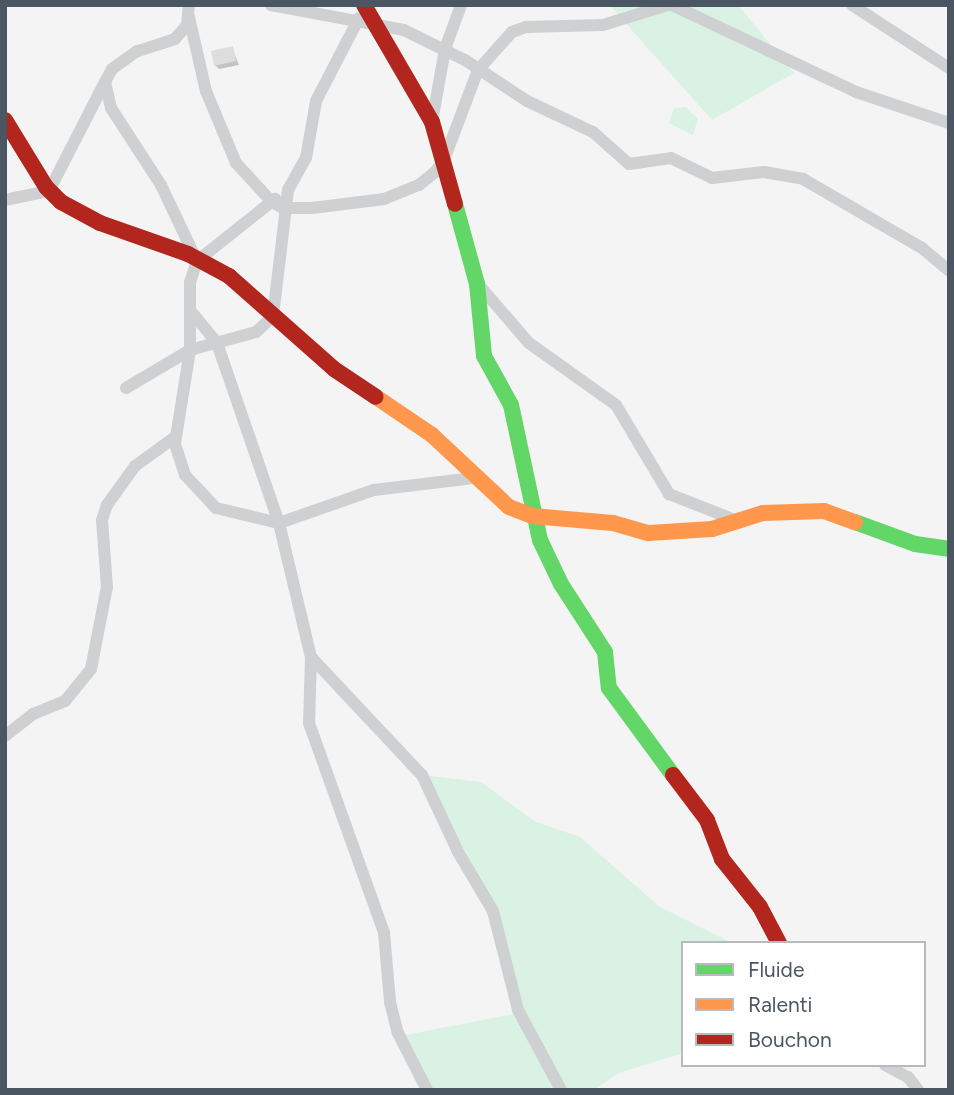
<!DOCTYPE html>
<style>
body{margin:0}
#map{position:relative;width:954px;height:1095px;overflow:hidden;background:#f4f4f4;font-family:Figtree,sans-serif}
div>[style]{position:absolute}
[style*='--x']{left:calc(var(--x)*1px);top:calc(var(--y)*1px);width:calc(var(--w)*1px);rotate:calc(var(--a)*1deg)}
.green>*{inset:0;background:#d9f2e3}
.shadow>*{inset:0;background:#0003}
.building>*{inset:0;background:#ddddde}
.street>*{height:12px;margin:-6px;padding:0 6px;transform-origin:6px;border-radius:6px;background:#ced0d2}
.fast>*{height:16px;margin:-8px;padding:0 8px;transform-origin:8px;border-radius:8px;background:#63d668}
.slow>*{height:16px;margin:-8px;padding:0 8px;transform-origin:8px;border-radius:8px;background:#ff974d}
.jam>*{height:16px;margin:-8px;padding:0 8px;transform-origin:8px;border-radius:8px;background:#b3261e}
span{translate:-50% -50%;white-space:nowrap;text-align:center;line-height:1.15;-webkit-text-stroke:6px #fff;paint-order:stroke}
.frame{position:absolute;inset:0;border:7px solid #4a5661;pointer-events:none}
.legend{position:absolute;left:681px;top:941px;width:245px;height:126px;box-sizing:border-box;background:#fff;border:2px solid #b7bbc0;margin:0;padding:9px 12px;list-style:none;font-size:21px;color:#4a5661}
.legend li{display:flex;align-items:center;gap:14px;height:35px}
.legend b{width:35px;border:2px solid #b7bbc0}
</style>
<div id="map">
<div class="green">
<div style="clip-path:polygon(615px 5px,738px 5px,794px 73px,712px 120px,612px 8px)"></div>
<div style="clip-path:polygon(686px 107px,698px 119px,693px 135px,669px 123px,674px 108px)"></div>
<div style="clip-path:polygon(423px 775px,481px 782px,534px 821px,580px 837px,660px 907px,732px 943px,683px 943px,683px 1053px,619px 1073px,594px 1090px,429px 1090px,400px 1036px,519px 1013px,508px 957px)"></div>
</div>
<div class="shadow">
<div style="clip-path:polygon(232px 48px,239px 65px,219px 69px,215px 65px)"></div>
</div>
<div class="building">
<div style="clip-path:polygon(233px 46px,236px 61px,214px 66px,211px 51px)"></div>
</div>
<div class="street">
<div style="--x:189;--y:5;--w:20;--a:96"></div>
<div style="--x:187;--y:25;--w:18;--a:131"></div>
<div style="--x:175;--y:39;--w:40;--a:162"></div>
<div style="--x:137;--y:51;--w:31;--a:144"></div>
<div style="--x:112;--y:69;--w:15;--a:118"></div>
<div style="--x:105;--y:82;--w:27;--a:77"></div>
<div style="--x:111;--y:108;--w:92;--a:57"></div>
<div style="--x:161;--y:185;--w:84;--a:64.7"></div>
<div style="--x:197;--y:261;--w:100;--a:-38.5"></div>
<div style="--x:271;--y:5;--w:135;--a:10.6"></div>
<div style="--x:404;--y:30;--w:68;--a:26.2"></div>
<div style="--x:465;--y:60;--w:74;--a:33.5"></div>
<div style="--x:527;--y:101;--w:73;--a:25.2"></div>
<div style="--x:593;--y:132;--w:48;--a:41.6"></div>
<div style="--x:629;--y:164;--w:42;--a:-8.1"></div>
<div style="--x:671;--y:158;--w:46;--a:26"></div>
<div style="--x:712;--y:178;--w:52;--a:-6.6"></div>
<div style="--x:764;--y:172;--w:40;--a:10"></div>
<div style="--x:803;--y:179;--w:138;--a:30.1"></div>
<div style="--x:922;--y:248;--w:35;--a:40"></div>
<div style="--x:672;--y:5;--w:204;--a:25.3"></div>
<div style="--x:856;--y:92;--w:98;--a:18.4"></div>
<div style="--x:852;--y:5;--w:116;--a:33"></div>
<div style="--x:189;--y:17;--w:76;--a:77.1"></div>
<div style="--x:206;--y:91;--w:78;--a:67.4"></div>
<div style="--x:236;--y:163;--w:53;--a:47.3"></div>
<div style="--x:272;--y:202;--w:13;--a:29"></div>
<div style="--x:283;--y:208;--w:29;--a:0"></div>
<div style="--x:312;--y:208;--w:73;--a:-7.1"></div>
<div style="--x:384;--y:199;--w:38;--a:-22"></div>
<div style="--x:419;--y:185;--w:21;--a:-39"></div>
<div style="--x:435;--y:172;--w:15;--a:-53"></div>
<div style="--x:444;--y:160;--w:96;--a:-69.3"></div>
<div style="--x:478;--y:70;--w:51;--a:-48.2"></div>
<div style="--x:512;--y:32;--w:15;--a:-20"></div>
<div style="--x:526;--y:27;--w:77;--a:-1.5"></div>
<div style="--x:603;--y:25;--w:68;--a:-17.1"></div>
<div style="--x:432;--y:122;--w:74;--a:-79.9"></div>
<div style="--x:445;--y:49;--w:47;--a:-70"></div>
<div style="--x:5;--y:200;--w:45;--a:-11.6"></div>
<div style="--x:49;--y:191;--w:123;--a:-62.8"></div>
<div style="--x:197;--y:261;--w:23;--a:108"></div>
<div style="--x:190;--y:283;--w:67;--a:90"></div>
<div style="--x:190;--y:350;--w:95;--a:99.1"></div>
<div style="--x:175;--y:444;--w:33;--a:72"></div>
<div style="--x:185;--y:475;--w:45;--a:46.8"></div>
<div style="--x:216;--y:508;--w:65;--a:13.4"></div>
<div style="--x:279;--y:523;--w:101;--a:-19.2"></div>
<div style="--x:374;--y:490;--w:100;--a:-6.9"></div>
<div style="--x:478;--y:284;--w:78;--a:49.2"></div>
<div style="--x:529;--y:343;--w:107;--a:35.5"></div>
<div style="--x:616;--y:405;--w:104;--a:59.2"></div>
<div style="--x:669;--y:494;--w:71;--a:21.5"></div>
<div style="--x:190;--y:310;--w:43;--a:50.7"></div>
<div style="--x:217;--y:343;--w:190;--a:71"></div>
<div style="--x:279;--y:523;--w:138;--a:76.6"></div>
<div style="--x:311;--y:657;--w:66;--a:91.7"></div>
<div style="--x:309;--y:723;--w:223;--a:70.3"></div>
<div style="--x:384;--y:933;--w:69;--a:85"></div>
<div style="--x:390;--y:1002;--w:32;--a:76"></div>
<div style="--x:398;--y:1033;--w:64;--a:63"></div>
<div style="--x:126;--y:388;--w:74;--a:-30.7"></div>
<div style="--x:190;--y:350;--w:68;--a:-15.3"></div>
<div style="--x:256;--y:332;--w:23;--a:-43"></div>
<div style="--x:273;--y:316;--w:127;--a:-83.2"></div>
<div style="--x:288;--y:190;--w:37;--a:-61"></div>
<div style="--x:306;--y:158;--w:58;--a:-80"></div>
<div style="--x:316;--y:101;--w:93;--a:-62.6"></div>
<div style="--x:311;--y:657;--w:162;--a:46.8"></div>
<div style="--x:422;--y:775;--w:85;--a:64.9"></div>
<div style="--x:458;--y:852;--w:69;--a:59.3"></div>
<div style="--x:493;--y:911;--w:102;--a:75.8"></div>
<div style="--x:518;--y:1010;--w:91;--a:61.7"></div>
<div style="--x:5;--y:736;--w:36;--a:-38"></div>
<div style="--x:33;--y:714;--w:35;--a:-22"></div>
<div style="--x:65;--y:701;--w:41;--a:-50.9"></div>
<div style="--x:91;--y:669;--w:84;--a:-79"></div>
<div style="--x:107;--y:587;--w:67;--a:-94.3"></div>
<div style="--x:102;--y:520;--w:16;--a:-72"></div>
<div style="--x:107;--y:505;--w:48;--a:-54.3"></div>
<div style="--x:135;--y:466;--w:49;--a:-35.9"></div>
<div style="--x:885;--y:1065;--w:26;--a:28"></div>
<div style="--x:908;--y:1077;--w:16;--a:52"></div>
</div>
<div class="fast">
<div style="--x:455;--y:204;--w:83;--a:74.6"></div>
<div style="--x:477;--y:284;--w:72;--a:84.4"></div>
<div style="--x:484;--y:356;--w:56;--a:61.1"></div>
<div style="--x:511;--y:405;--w:138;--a:77.9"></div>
<div style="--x:540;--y:540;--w:49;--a:64.5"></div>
<div style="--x:561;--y:584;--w:81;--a:57.1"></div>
<div style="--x:605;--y:652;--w:36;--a:84"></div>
<div style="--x:609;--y:688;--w:108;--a:53.7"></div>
<div style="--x:855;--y:522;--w:64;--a:20.1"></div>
<div style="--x:915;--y:544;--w:34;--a:8"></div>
</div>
<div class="slow">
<div style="--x:376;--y:397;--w:68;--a:34.2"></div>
<div style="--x:432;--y:435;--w:105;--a:43.1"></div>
<div style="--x:509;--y:507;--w:25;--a:21"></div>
<div style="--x:532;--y:516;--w:81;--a:4.9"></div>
<div style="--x:613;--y:523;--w:37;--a:16"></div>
<div style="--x:649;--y:533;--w:63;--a:-3.6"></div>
<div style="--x:712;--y:529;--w:53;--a:-17.4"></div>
<div style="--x:763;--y:513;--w:61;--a:-1.9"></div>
<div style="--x:824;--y:511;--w:33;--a:20"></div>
</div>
<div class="jam">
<div style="--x:364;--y:5;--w:135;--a:59.8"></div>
<div style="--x:432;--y:122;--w:85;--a:74.3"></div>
<div style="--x:5;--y:120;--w:79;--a:58.5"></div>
<div style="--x:46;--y:187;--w:21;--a:45"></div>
<div style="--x:61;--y:202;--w:44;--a:28.3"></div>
<div style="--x:100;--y:223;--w:93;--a:19.4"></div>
<div style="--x:188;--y:254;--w:47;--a:28.2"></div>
<div style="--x:229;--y:276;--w:140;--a:41.5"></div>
<div style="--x:334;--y:369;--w:50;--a:33.7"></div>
<div style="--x:673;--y:775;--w:56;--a:52.9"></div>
<div style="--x:707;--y:820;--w:42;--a:69"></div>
<div style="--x:722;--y:859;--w:61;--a:51.6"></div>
<div style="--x:760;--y:907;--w:41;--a:62.2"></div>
</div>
<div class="frame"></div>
<ul class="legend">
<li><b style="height:9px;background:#63d668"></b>Fluide</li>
<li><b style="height:9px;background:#ff974d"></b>Ralenti</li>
<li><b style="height:9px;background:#b3261e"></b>Bouchon</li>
</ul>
</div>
